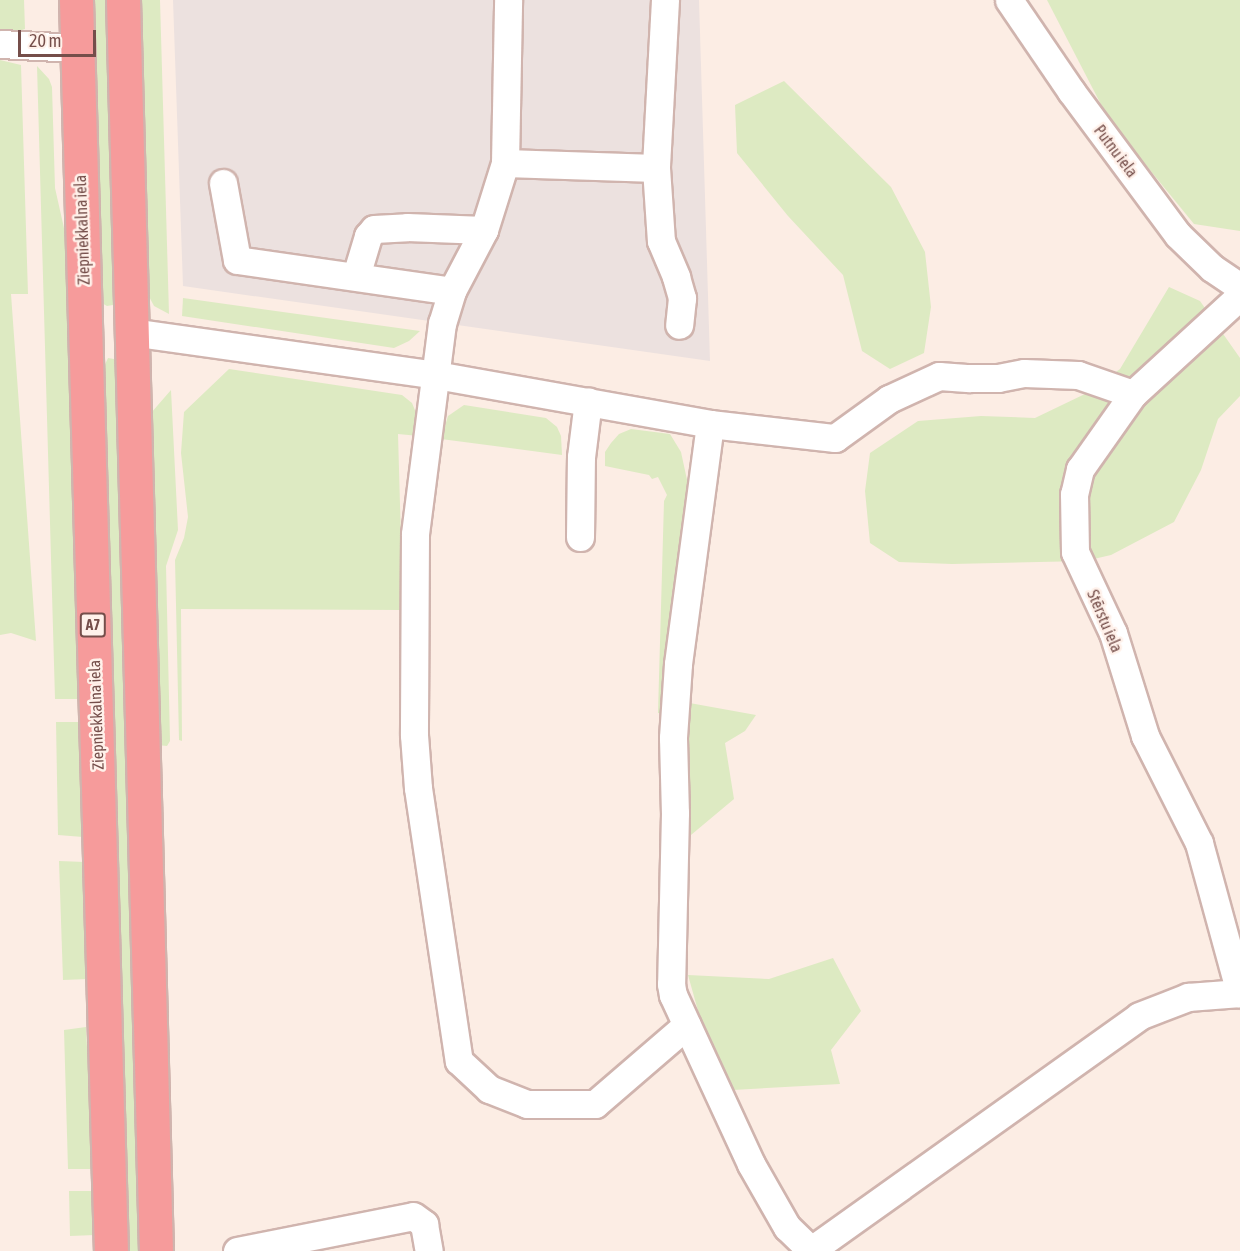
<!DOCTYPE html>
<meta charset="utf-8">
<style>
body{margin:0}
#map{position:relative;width:1240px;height:1251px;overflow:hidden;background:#fcede4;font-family:"Asap Condensed",sans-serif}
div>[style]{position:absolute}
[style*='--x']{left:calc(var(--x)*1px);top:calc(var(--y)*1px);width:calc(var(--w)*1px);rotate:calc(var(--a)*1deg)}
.industrial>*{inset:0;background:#ece1df}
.green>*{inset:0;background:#ddeac2}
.roads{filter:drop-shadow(2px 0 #d0b4ae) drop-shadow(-2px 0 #d0b4ae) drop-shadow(0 2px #d0b4ae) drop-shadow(0 -2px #d0b4ae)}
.minor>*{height:27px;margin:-13.5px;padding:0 13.5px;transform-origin:13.5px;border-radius:13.5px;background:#fff}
.highway>*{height:33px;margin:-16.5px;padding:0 16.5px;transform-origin:16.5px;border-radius:16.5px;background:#f69b9b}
span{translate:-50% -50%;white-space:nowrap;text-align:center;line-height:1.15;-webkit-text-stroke:5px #fff1ea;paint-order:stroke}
.shield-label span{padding:2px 4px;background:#fff1ea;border:2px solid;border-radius:4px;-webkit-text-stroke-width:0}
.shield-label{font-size:15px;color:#754e4a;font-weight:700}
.street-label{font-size:16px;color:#754e4a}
.scale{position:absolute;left:18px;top:30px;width:78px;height:27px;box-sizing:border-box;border:3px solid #754e4a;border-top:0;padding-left:8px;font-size:18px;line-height:21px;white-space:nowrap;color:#754e4a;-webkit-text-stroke:4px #fff1ea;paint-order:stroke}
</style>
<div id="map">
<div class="industrial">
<div style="clip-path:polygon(173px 0,699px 0,710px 361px,183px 286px)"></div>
</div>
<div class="green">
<div style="clip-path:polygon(0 0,24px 0,25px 29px,19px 31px,0 29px)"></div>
<div style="clip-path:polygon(92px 0,107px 0,115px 299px,113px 305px,107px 306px,100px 302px)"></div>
<div style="clip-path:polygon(135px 0,160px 0,169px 314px,154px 306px,145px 289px)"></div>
<div style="clip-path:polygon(1047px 0,1240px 0,1240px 231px,1194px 224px,1109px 120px)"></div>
<div style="clip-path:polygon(0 60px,21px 65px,28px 294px,11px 294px,36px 641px,11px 633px,0 635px)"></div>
<div style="clip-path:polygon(37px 66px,49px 79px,52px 87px,55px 188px,68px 246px,80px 699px,55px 699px)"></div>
<div style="clip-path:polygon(784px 81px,891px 187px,925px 252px,931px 307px,924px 353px,890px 369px,862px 351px,843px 275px,788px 216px,737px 153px,735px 105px)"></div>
<div style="clip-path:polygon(1169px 287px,1200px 301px,1240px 358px,1240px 396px,1218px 419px,1201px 470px,1174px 522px,1111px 555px,1085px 561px,952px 564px,899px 562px,870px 543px,865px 491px,870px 453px,918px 421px,981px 416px,1035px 418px,1087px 393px,1120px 369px)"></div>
<div style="clip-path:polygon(183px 298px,420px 331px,409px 341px,394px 348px,182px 316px)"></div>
<div style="clip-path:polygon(108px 358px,114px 359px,118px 364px,142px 1251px,125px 1251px,102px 371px)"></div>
<div style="clip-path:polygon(229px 369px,402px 395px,412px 403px,419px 420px,419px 436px,398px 434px,403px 610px,181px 609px,182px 741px,179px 740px,175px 560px,184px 538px,188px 517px,181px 453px,184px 412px)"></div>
<div style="clip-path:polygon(171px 390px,178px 530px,166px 566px,170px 741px,167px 746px,157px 745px,148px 425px,151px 413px)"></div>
<div style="clip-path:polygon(464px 405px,546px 418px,557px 427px,561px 436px,562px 455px,441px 439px,448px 416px)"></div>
<div style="clip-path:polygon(631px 429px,670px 434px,681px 452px,689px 489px,665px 714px,658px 713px,664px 501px,667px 495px,658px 477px,652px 479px,649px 475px,605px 466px,605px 452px,611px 443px,619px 434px)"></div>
<div style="clip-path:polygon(684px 702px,756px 715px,745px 731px,725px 743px,734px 799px,685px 840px)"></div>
<div style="clip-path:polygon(56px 722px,81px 722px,83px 837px,58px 835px)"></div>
<div style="clip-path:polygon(59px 861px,85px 862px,88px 979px,63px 980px)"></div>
<div style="clip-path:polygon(833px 958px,861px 1011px,831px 1050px,840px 1084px,733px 1090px,702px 1025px,688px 975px,769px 979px)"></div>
<div style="clip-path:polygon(86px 1027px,93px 1169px,68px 1169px,64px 1030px)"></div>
<div style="clip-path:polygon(69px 1191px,92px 1191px,95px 1235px,70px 1236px)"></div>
</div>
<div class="roads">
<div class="minor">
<div style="--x:665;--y:0;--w:168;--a:93.1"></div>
<div style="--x:656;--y:168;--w:151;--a:-178.1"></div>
<div style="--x:505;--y:163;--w:70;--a:107.4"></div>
<div style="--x:484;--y:230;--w:69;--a:117.7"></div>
<div style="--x:452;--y:291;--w:34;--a:107"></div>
<div style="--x:442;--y:323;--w:213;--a:97.3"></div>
<div style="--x:415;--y:534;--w:201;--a:90.3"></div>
<div style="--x:414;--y:735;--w:53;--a:85.7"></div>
<div style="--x:418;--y:788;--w:276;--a:81.5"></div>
<div style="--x:459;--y:1061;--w:41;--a:43"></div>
<div style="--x:489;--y:1089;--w:41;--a:21.5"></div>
<div style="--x:527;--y:1104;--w:68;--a:0"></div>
<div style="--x:595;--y:1104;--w:121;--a:-40.7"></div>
<div style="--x:1009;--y:0;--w:110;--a:55.7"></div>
<div style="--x:1071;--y:91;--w:179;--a:53.4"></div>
<div style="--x:1178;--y:235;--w:47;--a:44.1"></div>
<div style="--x:1212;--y:268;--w:34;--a:34"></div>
<div style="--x:0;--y:44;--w:77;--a:3"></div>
<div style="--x:505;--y:163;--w:163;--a:-88.9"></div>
<div style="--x:656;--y:168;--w:73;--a:86.1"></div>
<div style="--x:661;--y:241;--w:39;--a:67"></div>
<div style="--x:676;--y:277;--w:22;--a:74"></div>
<div style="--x:682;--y:298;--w:27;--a:96"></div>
<div style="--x:223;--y:183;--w:78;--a:79.7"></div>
<div style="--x:237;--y:260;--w:217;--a:8.2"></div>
<div style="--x:356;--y:276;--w:42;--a:-73.3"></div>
<div style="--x:368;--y:236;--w:9;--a:-49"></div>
<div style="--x:374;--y:229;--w:33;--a:-3"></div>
<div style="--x:407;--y:227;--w:77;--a:2.2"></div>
<div style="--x:1240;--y:296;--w:145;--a:137.5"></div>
<div style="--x:1133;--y:394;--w:92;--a:125.2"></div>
<div style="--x:1080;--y:469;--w:26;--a:103"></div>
<div style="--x:1074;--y:494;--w:58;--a:89"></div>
<div style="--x:1075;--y:552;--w:89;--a:64.9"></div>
<div style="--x:1113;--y:633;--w:108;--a:72.7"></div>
<div style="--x:1145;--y:736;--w:120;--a:63.2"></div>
<div style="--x:1199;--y:843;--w:156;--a:74.7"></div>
<div style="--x:131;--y:332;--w:308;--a:8"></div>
<div style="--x:436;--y:375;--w:278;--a:10.1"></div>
<div style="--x:710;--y:424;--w:126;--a:6.4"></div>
<div style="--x:835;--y:438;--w:67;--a:-35.8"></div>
<div style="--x:889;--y:399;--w:55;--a:-24.7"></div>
<div style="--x:939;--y:376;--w:31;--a:4"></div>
<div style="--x:970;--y:378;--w:28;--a:0"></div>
<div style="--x:998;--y:378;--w:26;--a:-11"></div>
<div style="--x:1024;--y:373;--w:54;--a:2.1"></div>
<div style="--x:1078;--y:375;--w:58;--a:19.1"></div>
<div style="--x:710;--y:424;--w:242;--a:97.6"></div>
<div style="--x:678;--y:664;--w:74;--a:93.9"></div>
<div style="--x:673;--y:738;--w:75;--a:88.5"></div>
<div style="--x:675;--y:813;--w:171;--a:91.3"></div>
<div style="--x:671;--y:984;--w:11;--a:80"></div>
<div style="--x:673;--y:995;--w:186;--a:65.2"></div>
<div style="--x:751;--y:1164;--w:73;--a:60.3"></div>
<div style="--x:787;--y:1227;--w:33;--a:44"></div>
<div style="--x:580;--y:537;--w:80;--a:-89.3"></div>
<div style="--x:581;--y:457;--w:56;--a:-82.9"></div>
<div style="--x:237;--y:1251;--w:179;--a:-11.2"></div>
<div style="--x:413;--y:1216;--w:14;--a:36"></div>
<div style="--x:424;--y:1224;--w:27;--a:80"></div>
<div style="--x:810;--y:1251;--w:404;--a:-35.5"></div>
<div style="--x:1139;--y:1016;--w:53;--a:-21.2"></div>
<div style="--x:1188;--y:997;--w:52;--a:-4.4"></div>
</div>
<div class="highway">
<div style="--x:76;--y:0;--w:1251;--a:88.4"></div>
<div style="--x:123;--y:0;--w:1251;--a:88.49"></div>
</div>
</div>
<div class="shield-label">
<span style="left:93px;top:625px">A7</span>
</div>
<div class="street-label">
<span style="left:1116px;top:151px;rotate:53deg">Putnu iela</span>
<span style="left:82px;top:230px;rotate:-92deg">Ziepniekkalna iela</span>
<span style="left:1105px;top:621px;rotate:67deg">Stērstu iela</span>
<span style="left:96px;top:715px;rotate:-92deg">Ziepniekkalna iela</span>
</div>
<div class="scale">20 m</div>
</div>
